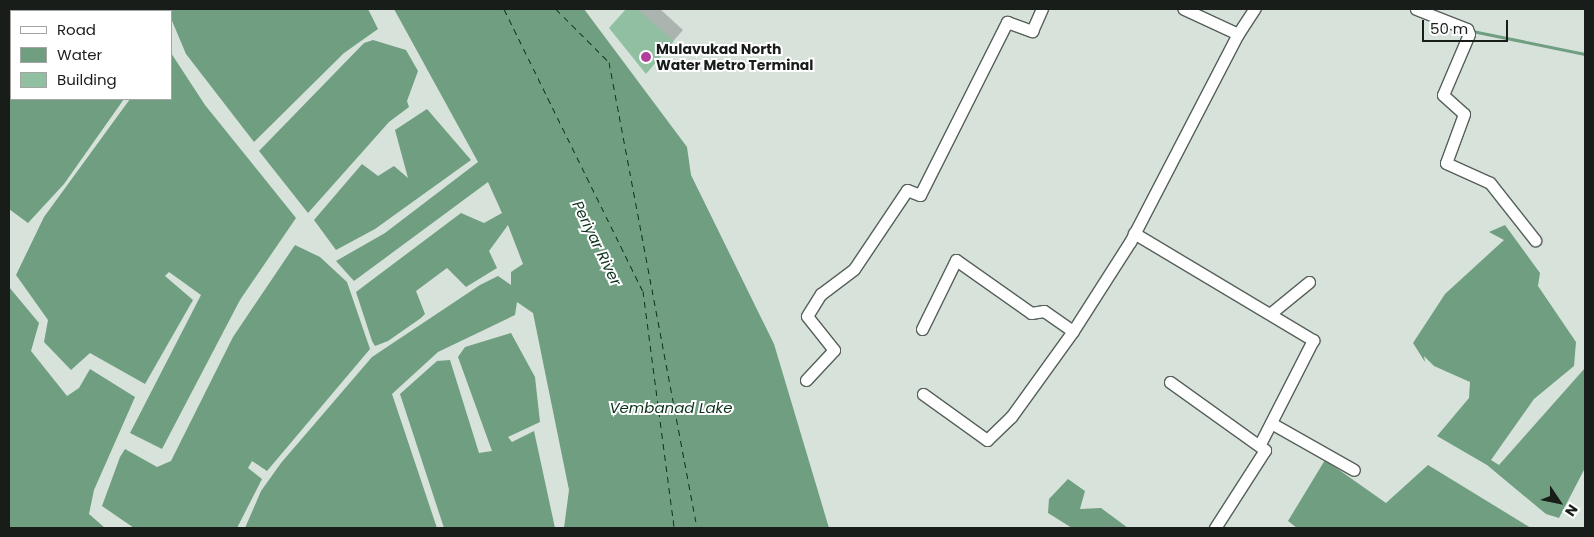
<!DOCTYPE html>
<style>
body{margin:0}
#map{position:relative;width:1594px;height:537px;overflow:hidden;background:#d7e2db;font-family:Poppins,sans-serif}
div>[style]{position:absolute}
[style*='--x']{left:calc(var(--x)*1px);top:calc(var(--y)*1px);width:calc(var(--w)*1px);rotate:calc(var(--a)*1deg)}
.water>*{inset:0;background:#709e81}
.shadow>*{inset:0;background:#0003}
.stream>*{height:3px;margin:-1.5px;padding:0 1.5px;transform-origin:1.5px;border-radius:1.5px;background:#709e81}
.ferry>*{height:1px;margin-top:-0.5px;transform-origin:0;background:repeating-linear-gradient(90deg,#0c321d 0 6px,transparent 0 11px)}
.building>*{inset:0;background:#91bfa1}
.roads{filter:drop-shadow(1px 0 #566059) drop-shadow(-1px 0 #566059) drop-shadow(0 1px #566059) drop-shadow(0 -1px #566059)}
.minor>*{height:11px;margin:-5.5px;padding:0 5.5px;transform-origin:5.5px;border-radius:5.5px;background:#fff}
.dots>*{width:14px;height:14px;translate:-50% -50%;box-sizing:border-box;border:2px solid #fff;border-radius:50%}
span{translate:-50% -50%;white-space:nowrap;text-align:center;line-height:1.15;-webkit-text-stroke:4px #fff;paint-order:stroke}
.poi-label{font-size:14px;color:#191d1a;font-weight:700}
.left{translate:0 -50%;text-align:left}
.water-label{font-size:15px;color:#0c321d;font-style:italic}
.frame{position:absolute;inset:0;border:10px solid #191d1a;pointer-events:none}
.legend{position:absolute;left:10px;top:10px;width:162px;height:90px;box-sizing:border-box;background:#fff;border:1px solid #a3a5a3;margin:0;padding:6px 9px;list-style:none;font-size:15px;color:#191d1a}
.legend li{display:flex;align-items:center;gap:10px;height:25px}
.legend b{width:25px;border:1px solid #a3a5a3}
.north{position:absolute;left:1534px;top:477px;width:50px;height:50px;-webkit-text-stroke:4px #fff;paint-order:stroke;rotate:124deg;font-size:14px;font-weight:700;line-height:20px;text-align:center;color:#191d1a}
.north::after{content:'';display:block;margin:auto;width:18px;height:22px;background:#191d1a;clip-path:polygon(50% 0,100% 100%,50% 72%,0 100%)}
.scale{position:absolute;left:1422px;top:20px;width:86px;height:22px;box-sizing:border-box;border:2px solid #191d1a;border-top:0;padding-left:6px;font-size:15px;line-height:18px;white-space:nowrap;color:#191d1a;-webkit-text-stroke:4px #fff;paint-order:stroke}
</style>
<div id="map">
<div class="water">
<div style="clip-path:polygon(9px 9px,144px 9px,11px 11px,11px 99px,124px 99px,64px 184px,28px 223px,9px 209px)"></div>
<div style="clip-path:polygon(167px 9px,368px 9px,378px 29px,344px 53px,254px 142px,186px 54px)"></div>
<div style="clip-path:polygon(394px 9px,584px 9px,687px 147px,691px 175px,774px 344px,829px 528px,564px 528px,569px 490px,533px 313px,517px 302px,515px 315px,438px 352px,392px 394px,437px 528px,245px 528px,261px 491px,281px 463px,372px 357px,480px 285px,498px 276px,511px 285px,511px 272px,523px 264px,508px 225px,489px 251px,497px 268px,466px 287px,447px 268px,416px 291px,425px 314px,421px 318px,388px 341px,375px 346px,372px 341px,356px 292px,461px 213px,484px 223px,502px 213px,488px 182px,354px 281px,336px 261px,385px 233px,478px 162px)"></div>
<div style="clip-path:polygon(373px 40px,406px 50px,418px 71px,407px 101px,409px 107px,389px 122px,308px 213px,259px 151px,364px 43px)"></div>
<div style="clip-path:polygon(171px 53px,205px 105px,296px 218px,240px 300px,162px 449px,130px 433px,201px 295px,169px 272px,165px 276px,193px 300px,145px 384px,90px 353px,71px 370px,44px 342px,48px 320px,16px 275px,44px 217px,130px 99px,171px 99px)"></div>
<div style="clip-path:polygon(427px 109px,471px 160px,375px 229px,336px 250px,314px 220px,362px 164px,378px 176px,394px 166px,408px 178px,395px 130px)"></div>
<div style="clip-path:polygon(1505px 225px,1540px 273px,1538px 286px,1576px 342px,1574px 366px,1534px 399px,1491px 460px,1499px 465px,1585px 368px,1585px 468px,1559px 518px,1546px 514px,1487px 465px,1437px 436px,1469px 398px,1470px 382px,1434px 366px,1424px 356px,1425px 362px,1413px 343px,1445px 294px,1504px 240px,1489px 232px)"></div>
<div style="clip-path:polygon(295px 245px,320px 257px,347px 282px,370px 349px,267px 471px,252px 461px,248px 468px,262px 479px,237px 528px,134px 528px,102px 506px,120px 457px,125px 449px,157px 467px,171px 461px,233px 337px)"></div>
<div style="clip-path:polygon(9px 287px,39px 323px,31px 351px,67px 396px,79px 388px,90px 369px,135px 397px,94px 490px,89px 514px,105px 528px,9px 528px)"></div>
<div style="clip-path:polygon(511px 333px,535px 377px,540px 422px,508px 437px,512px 442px,534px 431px,555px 528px,444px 528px,400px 394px,437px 361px,450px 360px,479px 453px,492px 451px,458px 357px,465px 347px)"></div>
<div style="clip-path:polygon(1325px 460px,1386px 503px,1428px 465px,1531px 528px,1297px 528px,1288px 521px)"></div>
<div style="clip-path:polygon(1068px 479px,1085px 491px,1080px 509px,1101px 508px,1128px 528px,1072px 528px,1048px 513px,1049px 499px)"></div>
</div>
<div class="shadow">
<div style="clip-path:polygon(627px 9px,660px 9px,683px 30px,646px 72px,610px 28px)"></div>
</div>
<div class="stream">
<div style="--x:1472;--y:31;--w:115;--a:11.5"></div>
</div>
<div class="ferry">
<div style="--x:504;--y:9;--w:314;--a:63.8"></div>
<div style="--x:643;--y:291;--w:239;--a:82.5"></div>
<div style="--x:556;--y:9;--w:75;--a:45"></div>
<div style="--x:609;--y:62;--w:474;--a:79.3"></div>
</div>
<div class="building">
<div style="clip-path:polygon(626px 9px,637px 9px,674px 41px,646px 74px,609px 28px)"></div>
</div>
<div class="roads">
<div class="minor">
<div style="--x:1416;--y:9;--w:55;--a:21.4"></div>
<div style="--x:1467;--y:29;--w:5;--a:68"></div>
<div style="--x:1469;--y:34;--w:66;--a:113.1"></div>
<div style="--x:1443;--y:95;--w:28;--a:42"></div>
<div style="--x:1464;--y:114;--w:52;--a:110.2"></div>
<div style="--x:1446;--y:163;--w:48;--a:24.4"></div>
<div style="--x:1490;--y:183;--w:73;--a:51.7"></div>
<div style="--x:1238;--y:34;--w:30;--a:-57"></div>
<div style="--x:1134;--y:233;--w:209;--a:30.9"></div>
<div style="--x:1313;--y:340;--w:117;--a:117"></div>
<div style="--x:1271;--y:313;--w:49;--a:-39.2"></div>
<div style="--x:922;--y:329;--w:77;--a:-63.8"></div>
<div style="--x:956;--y:260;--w:92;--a:35.2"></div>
<div style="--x:1031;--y:313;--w:13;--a:-9"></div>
<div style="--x:1044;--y:311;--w:35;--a:35"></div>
<div style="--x:806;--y:380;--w:41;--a:-47"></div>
<div style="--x:834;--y:350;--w:43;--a:-128.5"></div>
<div style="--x:807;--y:316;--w:26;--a:-58"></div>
<div style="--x:821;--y:294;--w:41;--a:-37.1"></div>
<div style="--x:854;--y:269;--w:95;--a:-56.1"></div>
<div style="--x:907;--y:190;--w:14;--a:21"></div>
<div style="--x:920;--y:195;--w:194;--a:-63.3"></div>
<div style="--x:1007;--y:22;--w:27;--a:20"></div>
<div style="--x:1032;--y:31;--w:24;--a:-66"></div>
<div style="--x:1170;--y:382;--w:117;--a:35.6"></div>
<div style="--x:1265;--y:450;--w:93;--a:122.7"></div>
<div style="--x:923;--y:394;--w:79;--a:35.7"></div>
<div style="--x:987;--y:440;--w:33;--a:-44"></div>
<div style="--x:1011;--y:417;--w:106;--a:-54.2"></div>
<div style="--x:1073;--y:331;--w:106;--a:-57.4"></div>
<div style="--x:1130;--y:242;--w:234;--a:-62.6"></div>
<div style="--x:1238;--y:34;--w:60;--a:-155.2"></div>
<div style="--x:1271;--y:423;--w:95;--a:29.5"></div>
</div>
</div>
<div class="dots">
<div style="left:646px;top:57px;background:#b03f9b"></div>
</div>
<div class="poi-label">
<span class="left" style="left:656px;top:57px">Mulavukad North<br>Water Metro Terminal</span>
</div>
<div class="water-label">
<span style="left:597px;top:243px;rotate:64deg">Periyar River</span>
<span style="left:671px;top:408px">Vembanad Lake</span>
</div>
<div class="frame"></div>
<ul class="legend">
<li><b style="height:6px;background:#fff"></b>Road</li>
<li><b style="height:14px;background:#709e81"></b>Water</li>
<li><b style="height:14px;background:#91bfa1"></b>Building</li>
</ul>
<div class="north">N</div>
<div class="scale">50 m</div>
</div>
